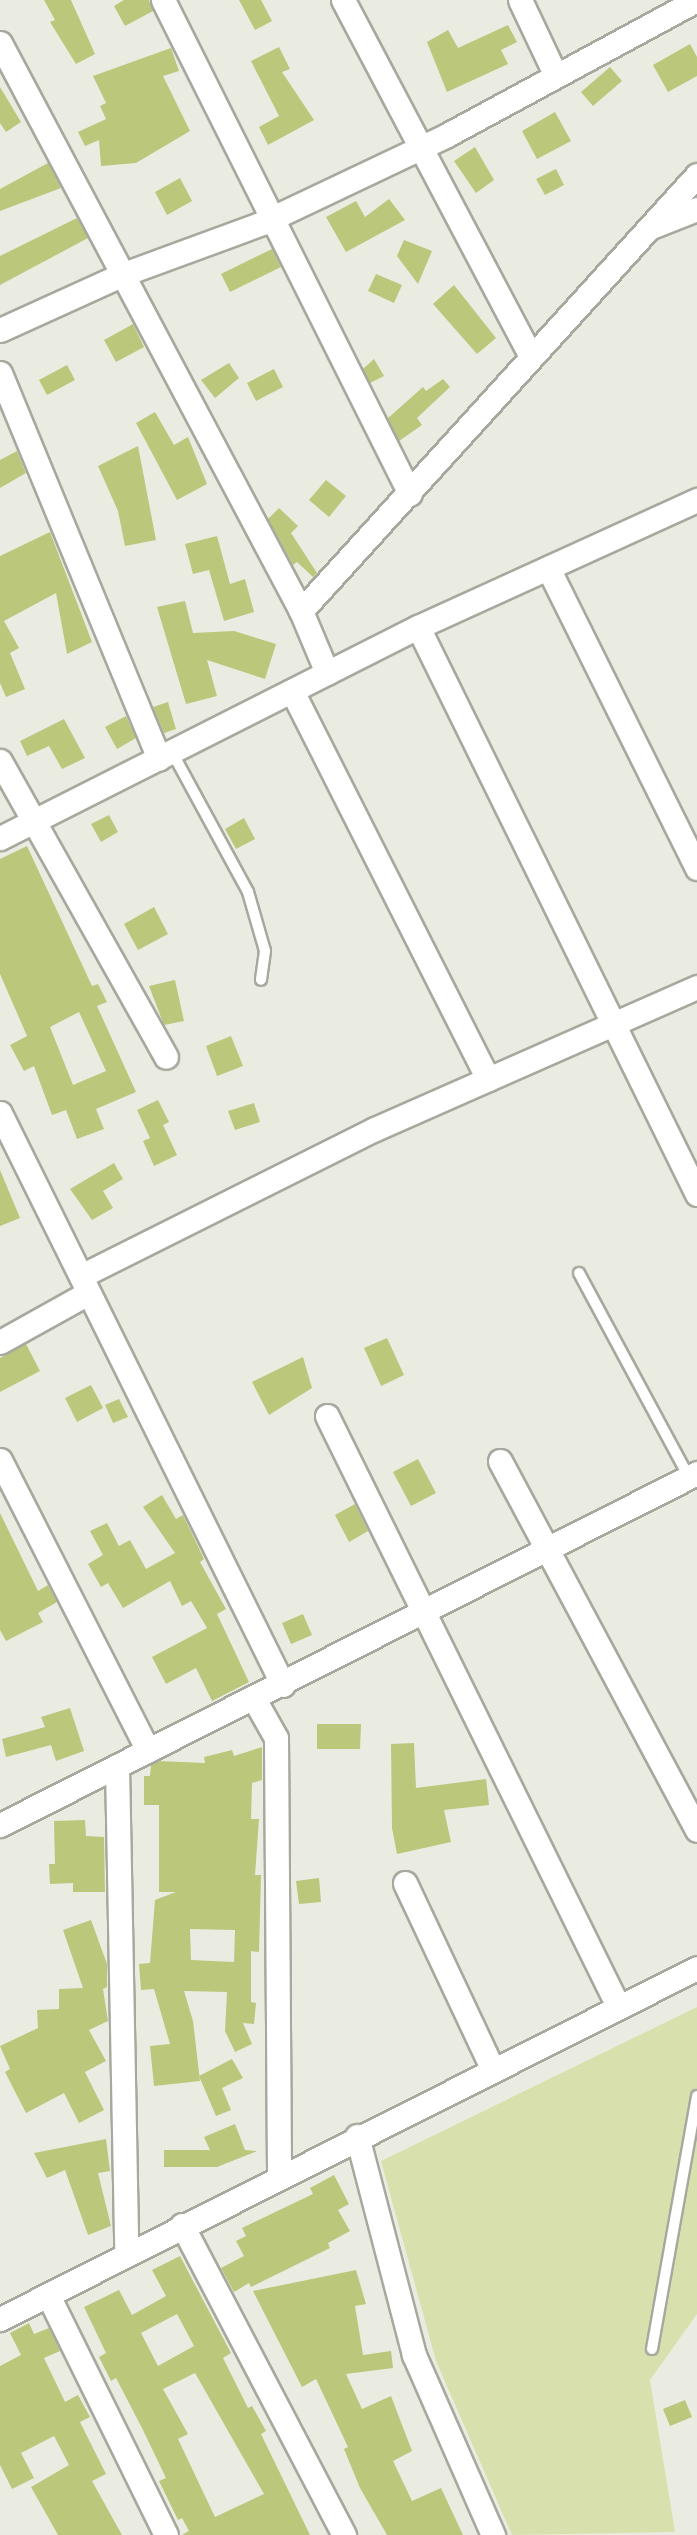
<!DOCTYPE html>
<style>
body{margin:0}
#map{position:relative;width:697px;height:2535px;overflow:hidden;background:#eaece1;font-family:Figtree,sans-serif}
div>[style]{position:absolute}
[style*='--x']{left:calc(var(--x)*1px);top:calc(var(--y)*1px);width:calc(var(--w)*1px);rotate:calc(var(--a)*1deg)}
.green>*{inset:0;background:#d8e1ae}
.building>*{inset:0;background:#bbc77b}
.roads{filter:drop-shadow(2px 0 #a6a99d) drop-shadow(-2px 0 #a6a99d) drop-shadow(0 2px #a6a99d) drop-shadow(0 -2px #a6a99d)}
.lane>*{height:10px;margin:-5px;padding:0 5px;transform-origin:5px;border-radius:5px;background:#fff}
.street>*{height:23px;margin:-11.5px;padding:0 11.5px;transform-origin:11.5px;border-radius:11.5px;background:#fff}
span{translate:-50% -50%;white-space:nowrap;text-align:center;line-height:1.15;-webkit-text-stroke:5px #f7faee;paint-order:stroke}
</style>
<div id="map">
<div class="green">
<div style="clip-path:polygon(697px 2007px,697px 2314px,650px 2380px,675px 2532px,512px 2535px,436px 2361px,381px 2161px)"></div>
</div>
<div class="building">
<div style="clip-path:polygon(44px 0,71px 0,95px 54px,76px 64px,50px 22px,55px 20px)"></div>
<div style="clip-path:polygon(124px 0,149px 0,153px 11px,125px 26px,114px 6px)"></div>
<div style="clip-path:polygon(239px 0,261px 0,272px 21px,255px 30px)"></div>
<div style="clip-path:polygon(508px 25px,517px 42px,501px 50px,508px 64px,447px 92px,427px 42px,448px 30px,458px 48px)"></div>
<div style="clip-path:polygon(690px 44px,697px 57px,697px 76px,668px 92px,653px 65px)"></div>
<div style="clip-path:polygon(279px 47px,290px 69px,282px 72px,314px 120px,268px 145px,259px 127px,279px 116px,251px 61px)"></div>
<div style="clip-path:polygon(171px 48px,179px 71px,163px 76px,190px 131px,136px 163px,101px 166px,99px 140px,85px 146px,78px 132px,106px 119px,100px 106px,106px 103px,93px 76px)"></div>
<div style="clip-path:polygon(610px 67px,622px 81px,593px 106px,581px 92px)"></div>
<div style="clip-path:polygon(0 87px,21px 122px,6px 132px,0 123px)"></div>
<div style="clip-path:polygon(555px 112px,571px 141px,537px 159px,522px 131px)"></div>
<div style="clip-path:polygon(475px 147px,494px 180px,476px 193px,454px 161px)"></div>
<div style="clip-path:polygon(48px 163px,61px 188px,0 211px,0 189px)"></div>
<div style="clip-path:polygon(556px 169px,564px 185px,545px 195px,536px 179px)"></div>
<div style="clip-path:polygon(180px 178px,192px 201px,167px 215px,155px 192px)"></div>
<div style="clip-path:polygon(389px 199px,405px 220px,346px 252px,326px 217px,356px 201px,365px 217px)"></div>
<div style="clip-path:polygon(77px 218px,88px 238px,0 285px,0 256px)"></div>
<div style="clip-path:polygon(404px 240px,432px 251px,418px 284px,397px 256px)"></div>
<div style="clip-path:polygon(272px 249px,281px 267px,230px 292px,221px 274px)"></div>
<div style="clip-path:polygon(376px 274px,402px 285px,394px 303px,368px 291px)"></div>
<div style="clip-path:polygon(454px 285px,496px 338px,477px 354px,433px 304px)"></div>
<div style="clip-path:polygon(133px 324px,144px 347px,116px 362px,104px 340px)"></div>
<div style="clip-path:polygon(374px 359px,384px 376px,370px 383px,363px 369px)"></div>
<div style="clip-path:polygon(229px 363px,239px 378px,215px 398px,201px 380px)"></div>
<div style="clip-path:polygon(67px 365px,75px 380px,47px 395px,39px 380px)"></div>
<div style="clip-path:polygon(274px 369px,283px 387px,256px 401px,247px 383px)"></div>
<div style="clip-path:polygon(443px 379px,450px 387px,417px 418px,422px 425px,399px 441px,388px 418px,423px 387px,426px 391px)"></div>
<div style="clip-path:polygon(155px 412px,174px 445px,188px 437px,207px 484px,177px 500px,136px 423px)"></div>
<div style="clip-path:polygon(138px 446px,156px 540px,125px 546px,118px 511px,98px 466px)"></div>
<div style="clip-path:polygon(17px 451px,26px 473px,0 488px,0 460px)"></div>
<div style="clip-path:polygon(326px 480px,346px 496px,329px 517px,309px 500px)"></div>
<div style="clip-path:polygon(279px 508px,298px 526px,291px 533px,317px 573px,313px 577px,297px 562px,293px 565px,268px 519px)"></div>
<div style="clip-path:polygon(50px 532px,92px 642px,67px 654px,56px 593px,4px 621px,19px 648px,10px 653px,25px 689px,6px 697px,0 683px,0 556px)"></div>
<div style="clip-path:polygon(217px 536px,230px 584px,245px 579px,254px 612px,224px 621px,209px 570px,193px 574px,185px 544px)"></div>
<div style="clip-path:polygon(185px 601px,193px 633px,234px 631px,276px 644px,265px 679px,207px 660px,217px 696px,186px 704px,157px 607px)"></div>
<div style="clip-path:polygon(168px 702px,176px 729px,164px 733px,153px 707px)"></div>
<div style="clip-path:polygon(126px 716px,136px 738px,117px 749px,105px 727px)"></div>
<div style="clip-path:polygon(64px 719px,85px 758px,62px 769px,49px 746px,27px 756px,20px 741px)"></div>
<div style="clip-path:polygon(109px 815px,118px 832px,101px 842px,91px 824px)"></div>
<div style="clip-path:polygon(244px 818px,255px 839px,236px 849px,225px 829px)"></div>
<div style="clip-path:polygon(evenodd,27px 846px,92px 986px,98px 984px,107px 1002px,97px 1006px,136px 1092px,96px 1109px,104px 1129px,77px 1139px,66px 1110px,52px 1115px,34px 1066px,24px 1071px,10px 1045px,27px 1036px,0 974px,0 859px,27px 846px,79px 1012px,106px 1071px,73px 1085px,50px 1027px,79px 1012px)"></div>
<div style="clip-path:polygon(154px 907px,168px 934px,138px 950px,124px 924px)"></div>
<div style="clip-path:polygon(175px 980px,184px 1021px,164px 1025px,149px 986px)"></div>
<div style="clip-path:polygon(231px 1036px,243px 1066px,217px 1076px,206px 1046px)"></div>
<div style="clip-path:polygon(158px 1100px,169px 1122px,163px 1125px,177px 1155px,154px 1166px,143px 1141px,150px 1138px,137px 1110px)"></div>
<div style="clip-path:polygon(254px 1103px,260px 1122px,235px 1130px,228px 1111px)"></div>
<div style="clip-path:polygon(114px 1163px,123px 1179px,103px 1191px,113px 1208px,92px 1220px,70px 1189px)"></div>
<div style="clip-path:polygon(0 1170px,20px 1218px,0 1226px)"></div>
<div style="clip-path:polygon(387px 1338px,404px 1375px,381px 1386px,364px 1348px)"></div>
<div style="clip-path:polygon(26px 1344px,40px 1371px,0 1392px,0 1358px)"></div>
<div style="clip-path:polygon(303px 1357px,312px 1388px,269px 1415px,252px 1382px)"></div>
<div style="clip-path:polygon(91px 1385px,103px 1408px,77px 1422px,65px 1398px)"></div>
<div style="clip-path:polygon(119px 1399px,128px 1417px,113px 1423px,105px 1405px)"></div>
<div style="clip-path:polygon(418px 1459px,436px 1493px,411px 1506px,393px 1472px)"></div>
<div style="clip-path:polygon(162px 1495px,176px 1519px,183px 1515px,195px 1540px,204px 1559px,200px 1562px,226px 1609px,217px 1614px,249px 1682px,212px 1701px,196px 1668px,166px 1684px,152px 1657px,207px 1628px,191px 1601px,182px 1606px,170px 1581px,123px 1608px,108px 1583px,101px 1587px,88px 1564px,103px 1555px,90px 1531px,107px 1523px,119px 1546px,130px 1540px,146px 1569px,175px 1553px,143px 1507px)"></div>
<div style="clip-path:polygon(355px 1504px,368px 1531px,349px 1542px,335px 1515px)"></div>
<div style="clip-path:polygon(0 1513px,38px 1591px,48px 1585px,57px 1602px,38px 1613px,43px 1622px,6px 1641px,0 1630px)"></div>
<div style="clip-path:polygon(303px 1614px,312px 1635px,291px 1644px,282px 1623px)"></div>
<div style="clip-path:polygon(70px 1708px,84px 1751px,56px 1761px,51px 1745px,6px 1757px,2px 1739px,45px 1727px,41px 1717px)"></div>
<div style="clip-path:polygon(317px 1724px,361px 1724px,360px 1749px,317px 1749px)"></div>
<div style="clip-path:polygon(414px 1743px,416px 1788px,486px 1779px,489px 1805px,444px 1810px,451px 1842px,397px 1854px,392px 1828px,391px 1744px)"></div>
<div style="clip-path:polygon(evenodd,262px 1747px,262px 1780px,252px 1783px,251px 1819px,259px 1819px,255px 1875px,261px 1875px,259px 1952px,251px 1951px,251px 2002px,256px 2003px,254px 2024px,243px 2023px,252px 2044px,235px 2052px,225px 2031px,227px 1992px,184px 1991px,193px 2021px,200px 2081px,154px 2086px,150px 2046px,170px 2044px,154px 1989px,141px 1990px,139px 1964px,150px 1963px,155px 1900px,176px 1892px,159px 1892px,159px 1805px,144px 1805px,144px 1776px,150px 1776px,151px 1765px,158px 1761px,205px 1763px,204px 1757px,232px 1750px,234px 1756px,262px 1747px,190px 1929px,235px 1930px,234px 1962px,191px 1960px,190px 1929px)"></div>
<div style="clip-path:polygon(85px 1820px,86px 1836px,104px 1837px,105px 1892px,73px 1892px,73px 1883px,50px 1884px,49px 1864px,55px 1864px,54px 1821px)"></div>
<div style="clip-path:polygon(319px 1878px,321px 1902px,299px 1904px,296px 1881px)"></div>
<div style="clip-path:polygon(91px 1920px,107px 1964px,107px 1987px,103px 1989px,108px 2021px,89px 2030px,106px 2061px,85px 2072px,104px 2110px,79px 2123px,64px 2093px,26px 2113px,5px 2072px,10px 2069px,0 2046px,38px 2028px,37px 2010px,59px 2009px,59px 1989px,83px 1988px,63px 1930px)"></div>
<div style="clip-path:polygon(232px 2059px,243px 2078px,222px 2088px,231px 2110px,216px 2116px,199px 2076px)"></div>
<div style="clip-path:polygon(235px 2124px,245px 2150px,257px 2151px,217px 2167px,164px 2167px,164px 2150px,210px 2150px,204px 2137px)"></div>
<div style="clip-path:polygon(106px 2139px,110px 2171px,98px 2173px,111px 2226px,88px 2235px,65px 2170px,47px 2178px,34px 2153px)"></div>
<div style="clip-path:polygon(334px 2175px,349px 2204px,338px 2210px,350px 2231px,328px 2243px,330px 2248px,251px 2287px,249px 2283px,234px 2292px,221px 2268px,244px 2256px,236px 2241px,246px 2236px,242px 2228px,313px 2194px,310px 2188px)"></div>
<div style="clip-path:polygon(evenodd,180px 2256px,231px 2353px,223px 2358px,248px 2408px,252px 2406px,266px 2431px,261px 2434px,310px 2535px,182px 2535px,189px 2531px,182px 2518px,178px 2520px,159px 2481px,166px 2478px,143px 2430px,116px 2378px,111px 2381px,99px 2357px,106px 2353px,84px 2307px,119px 2290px,132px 2315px,166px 2296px,152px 2270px,180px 2256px,177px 2314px,194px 2346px,158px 2366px,141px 2333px,177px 2314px,180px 2256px,195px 2373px,264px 2494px,215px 2517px,178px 2439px,188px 2434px,163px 2389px,195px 2373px)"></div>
<div style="clip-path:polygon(356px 2270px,366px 2304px,355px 2306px,363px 2355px,391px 2351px,393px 2368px,346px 2374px,362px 2409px,391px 2396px,412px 2451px,393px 2461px,412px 2501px,441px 2488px,463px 2535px,387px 2535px,360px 2488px,344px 2449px,348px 2447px,316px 2379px,302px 2387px,253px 2291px)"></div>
<div style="clip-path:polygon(29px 2323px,34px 2334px,49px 2328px,60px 2351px,44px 2358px,65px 2402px,78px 2395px,90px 2417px,80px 2422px,106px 2474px,92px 2481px,122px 2535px,58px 2535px,31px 2487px,69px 2465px,54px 2436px,21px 2453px,34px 2478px,12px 2489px,0 2465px,0 2366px,21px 2355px,10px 2333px)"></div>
<div style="clip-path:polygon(685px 2400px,692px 2417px,670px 2426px,663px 2409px)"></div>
</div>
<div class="roads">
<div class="lane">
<div style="--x:172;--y:752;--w:159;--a:61.5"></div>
<div style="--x:248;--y:892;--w:61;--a:73.9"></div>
<div style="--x:265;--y:951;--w:29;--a:98"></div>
<div style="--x:579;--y:1273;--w:232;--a:61.7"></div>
<div style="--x:652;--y:2349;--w:257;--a:-79.9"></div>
</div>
<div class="street">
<div style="--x:163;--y:0;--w:552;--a:63.43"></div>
<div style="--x:343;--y:0;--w:401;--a:62.2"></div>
<div style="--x:520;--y:0;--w:84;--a:64.7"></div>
<div style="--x:0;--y:43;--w:643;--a:62.08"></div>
<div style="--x:301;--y:611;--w:67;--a:67.2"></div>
<div style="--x:651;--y:227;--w:49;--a:-21.4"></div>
<div style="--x:0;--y:330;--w:133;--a:-24.4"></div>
<div style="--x:121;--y:275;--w:150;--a:-20.2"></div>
<div style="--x:262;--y:223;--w:205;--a:-25.4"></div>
<div style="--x:447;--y:135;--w:284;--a:-28.4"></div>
<div style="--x:0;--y:373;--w:417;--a:67.6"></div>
<div style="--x:548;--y:568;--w:335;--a:63.6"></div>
<div style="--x:301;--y:611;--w:589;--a:-47.75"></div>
<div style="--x:418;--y:627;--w:632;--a:63.8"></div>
<div style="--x:292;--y:691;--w:435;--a:63.2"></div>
<div style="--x:0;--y:761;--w:339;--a:60.7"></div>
<div style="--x:0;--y:838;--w:468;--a:-26.8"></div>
<div style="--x:418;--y:627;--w:307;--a:-24.5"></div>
<div style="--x:0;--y:1113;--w:638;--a:63.68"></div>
<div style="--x:81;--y:1276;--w:329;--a:-26.6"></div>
<div style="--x:375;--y:1129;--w:352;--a:-23.8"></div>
<div style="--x:0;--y:1342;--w:101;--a:-29.1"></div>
<div style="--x:327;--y:1416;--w:658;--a:63.75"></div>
<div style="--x:0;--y:1460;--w:326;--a:63"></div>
<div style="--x:500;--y:1461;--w:418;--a:61.9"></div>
<div style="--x:253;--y:1697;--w:47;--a:60.7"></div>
<div style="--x:276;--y:1738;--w:437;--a:89.6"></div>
<div style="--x:117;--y:1766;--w:488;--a:88.9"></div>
<div style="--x:0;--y:1825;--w:781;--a:-26.79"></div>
<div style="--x:405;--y:1883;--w:204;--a:64.8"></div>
<div style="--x:357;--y:2136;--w:226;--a:75.4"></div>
<div style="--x:414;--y:2355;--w:197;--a:66.3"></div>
<div style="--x:182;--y:2225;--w:350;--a:62.4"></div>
<div style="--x:48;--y:2295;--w:267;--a:63.8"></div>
<div style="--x:0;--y:2319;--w:780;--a:-26.73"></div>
</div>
</div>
</div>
